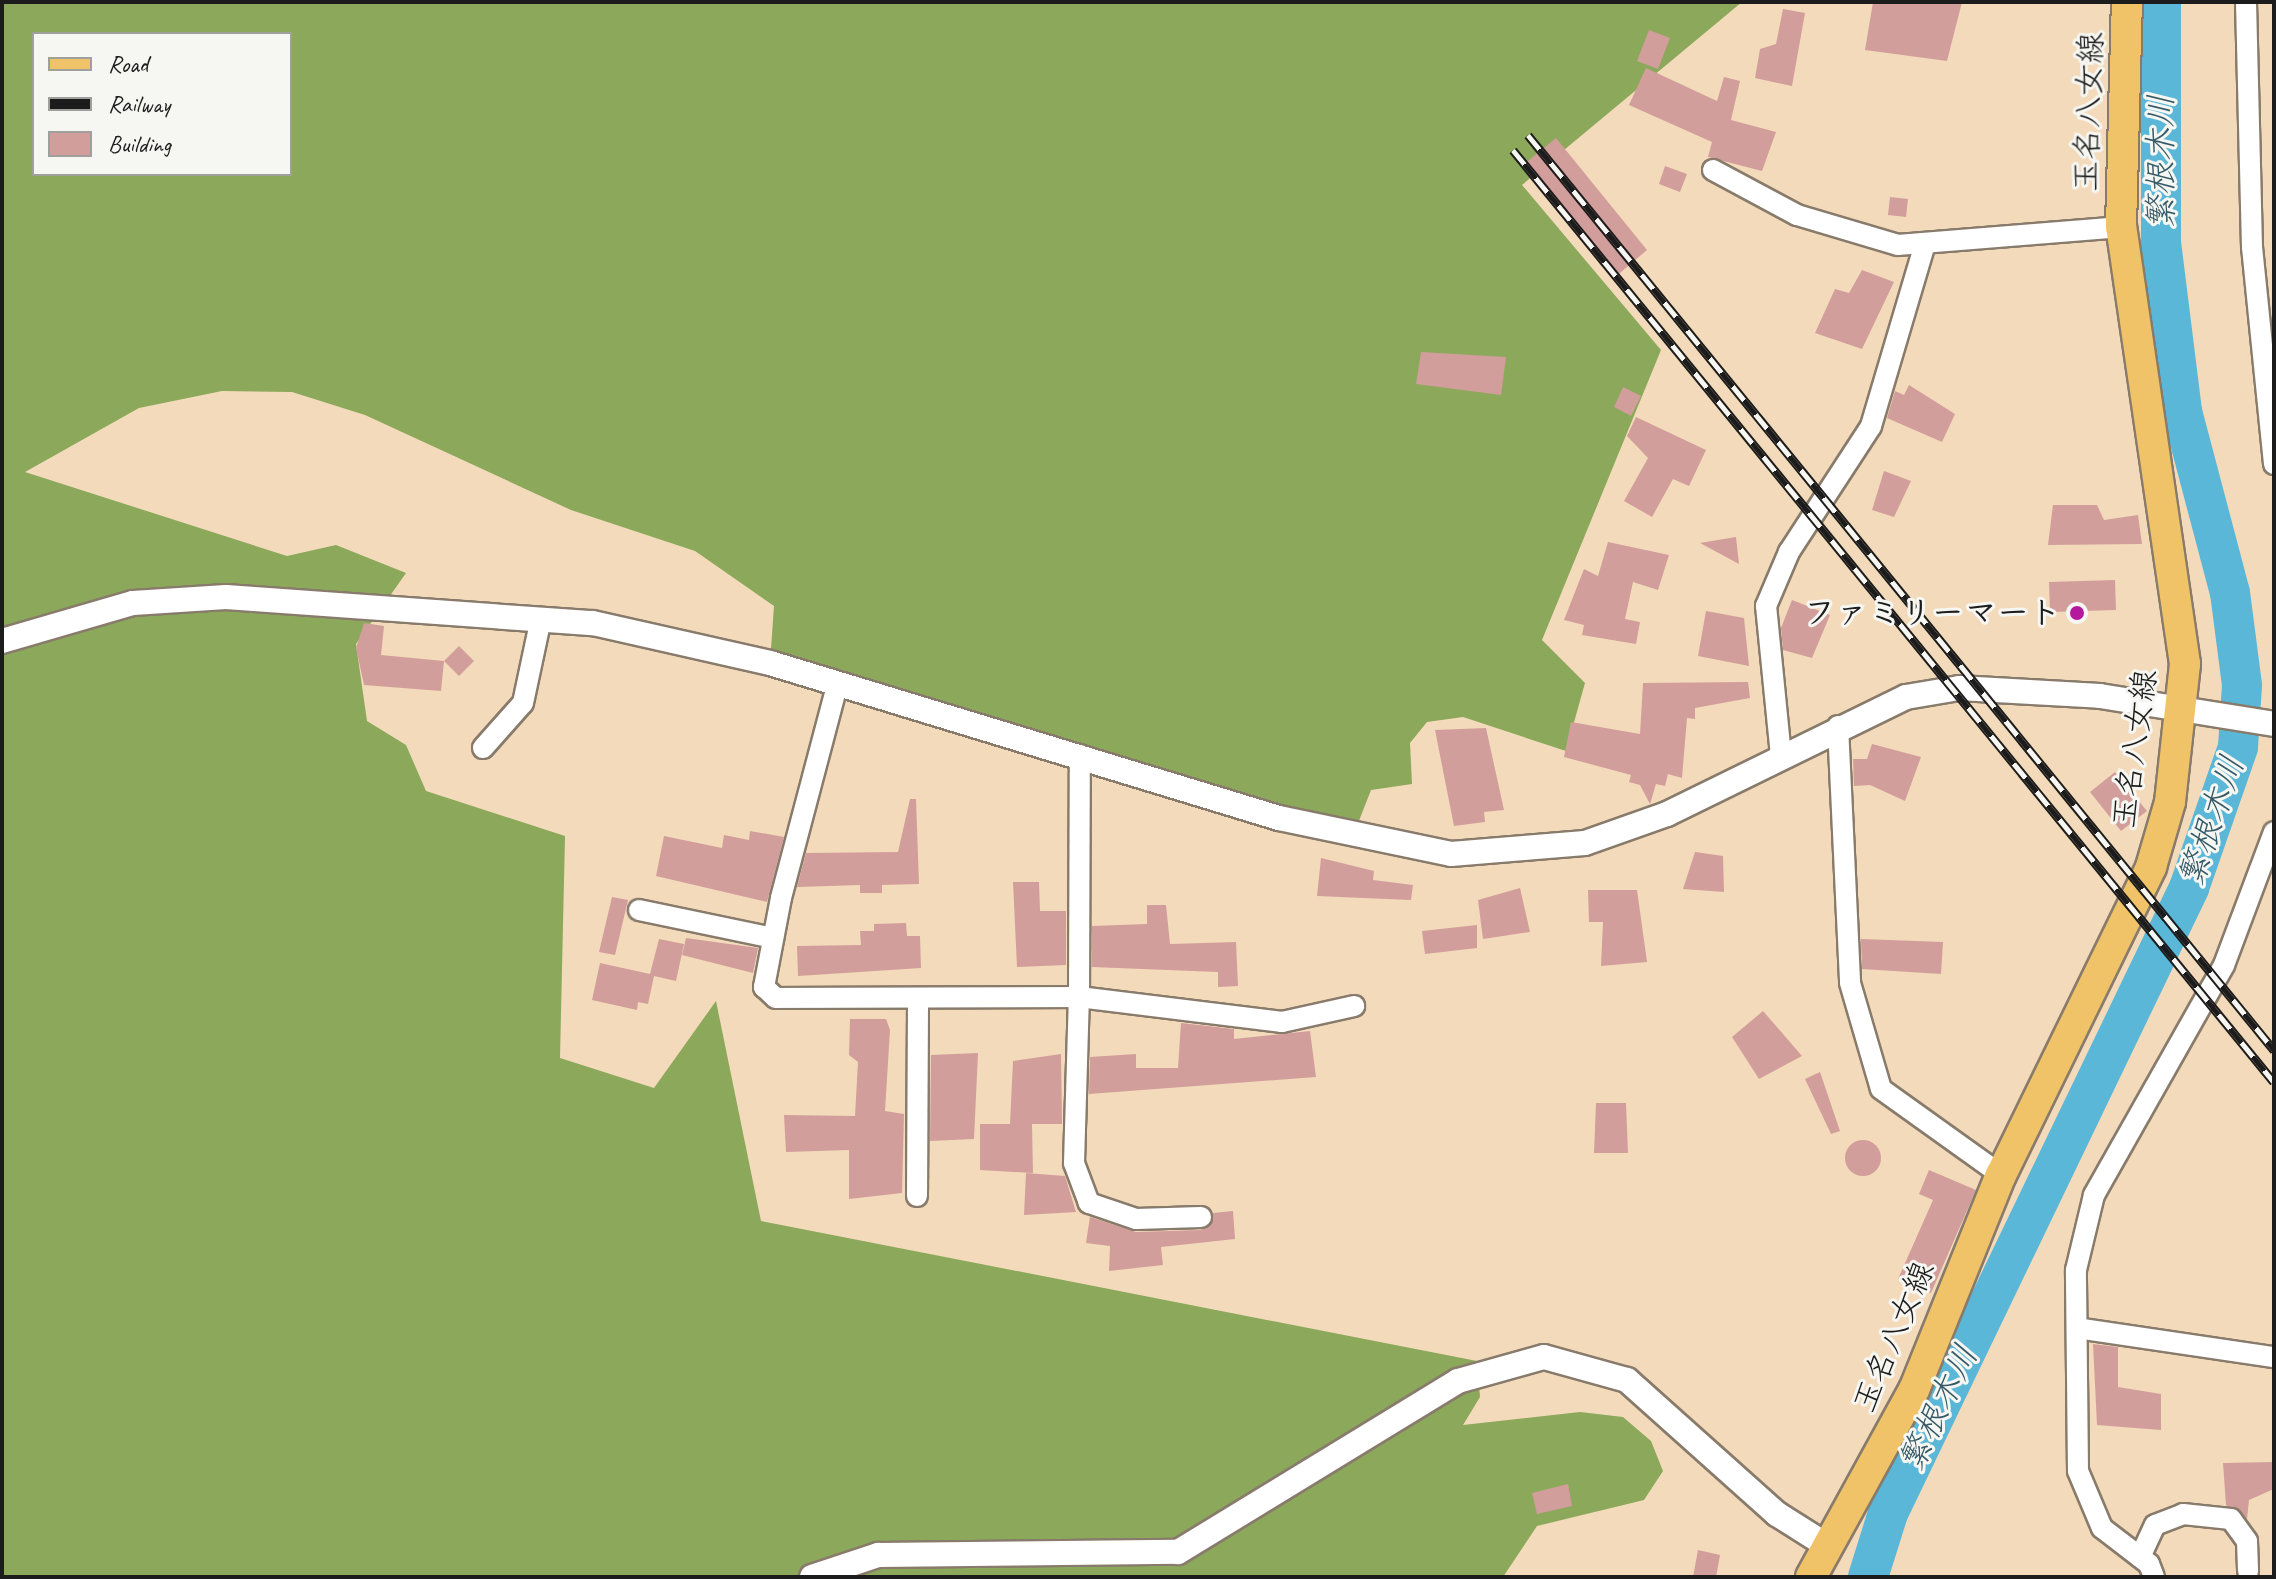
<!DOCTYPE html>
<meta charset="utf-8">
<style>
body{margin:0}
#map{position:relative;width:2276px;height:1579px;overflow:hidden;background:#f3daba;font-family:Caveat,"Klee One",sans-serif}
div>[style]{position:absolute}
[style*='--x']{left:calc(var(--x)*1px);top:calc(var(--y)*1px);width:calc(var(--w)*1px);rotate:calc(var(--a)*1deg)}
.forest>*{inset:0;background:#8ba85b}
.river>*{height:40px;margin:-20px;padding:0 20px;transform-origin:20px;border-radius:20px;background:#5ab7d8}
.building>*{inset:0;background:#d29e9b}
.round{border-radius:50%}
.roads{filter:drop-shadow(2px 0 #887b6b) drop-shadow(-2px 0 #887b6b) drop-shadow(0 2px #887b6b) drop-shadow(0 -2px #887b6b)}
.minor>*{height:20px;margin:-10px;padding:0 10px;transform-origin:10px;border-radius:10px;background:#fff}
.tertiary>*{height:24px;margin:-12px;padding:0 12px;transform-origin:12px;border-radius:12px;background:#fff}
.primary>*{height:30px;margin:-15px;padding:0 15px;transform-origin:15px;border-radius:15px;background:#f1c369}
.rail>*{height:9px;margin-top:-4.5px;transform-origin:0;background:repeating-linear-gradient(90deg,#f6f6f2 0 18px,#1c1c1c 0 36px);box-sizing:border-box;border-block:2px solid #1c1c1c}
.dots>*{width:22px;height:22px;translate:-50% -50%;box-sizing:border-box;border:4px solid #f6f6f2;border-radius:50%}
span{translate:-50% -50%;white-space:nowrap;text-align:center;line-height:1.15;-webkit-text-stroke:6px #f6f6f2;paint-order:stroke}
.street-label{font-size:32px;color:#1c1c1c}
.poi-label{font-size:32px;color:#1c1c1c;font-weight:700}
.right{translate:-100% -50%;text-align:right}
.water-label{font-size:34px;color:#355a67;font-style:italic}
.frame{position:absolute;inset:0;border:4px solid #1c1c1c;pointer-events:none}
.legend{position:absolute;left:32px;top:32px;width:260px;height:144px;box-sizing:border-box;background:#f6f6f2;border:2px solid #9f9f9c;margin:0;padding:10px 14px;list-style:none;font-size:24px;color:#1c1c1c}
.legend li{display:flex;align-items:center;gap:16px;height:40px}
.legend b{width:40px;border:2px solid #9f9f9c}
</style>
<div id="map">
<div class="forest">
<div style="clip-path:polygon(evenodd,2px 2px,1742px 2px,1522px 185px,1661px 350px,1542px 640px,1585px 683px,1566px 751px,1463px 717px,1427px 722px,1410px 743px,1412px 784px,1371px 790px,1353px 836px,770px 663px,774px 606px,695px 551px,571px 510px,365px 415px,292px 392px,222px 391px,139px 408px,25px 472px,287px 556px,336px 545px,406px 573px,356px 644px,367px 721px,406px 745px,426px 791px,565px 836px,560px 1058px,654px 1088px,716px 1001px,761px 1221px,1477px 1361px,1480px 1397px,1463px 1425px,1580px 1412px,1623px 1417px,1651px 1441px,1663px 1471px,1644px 1500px,1537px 1526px,1503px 1577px,2px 1577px,2px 2px,34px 34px,290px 34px,290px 174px,34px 174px,34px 34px)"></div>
</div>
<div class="river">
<div style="--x:1868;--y:1577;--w:67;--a:-72.6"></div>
<div style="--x:1888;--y:1513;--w:694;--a:-64.28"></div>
<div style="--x:2189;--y:888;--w:149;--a:-70.8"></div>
<div style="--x:2238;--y:747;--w:62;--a:-86.3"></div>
<div style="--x:2242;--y:685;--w:93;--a:-97.4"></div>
<div style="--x:2230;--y:593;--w:188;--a:-104.8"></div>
<div style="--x:2182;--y:411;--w:169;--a:-97.1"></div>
<div style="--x:2161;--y:243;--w:241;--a:-90"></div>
</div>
<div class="building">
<div style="clip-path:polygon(1873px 2px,1962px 2px,1947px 61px,1865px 50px)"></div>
<div style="clip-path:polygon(1783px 9px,1805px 13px,1792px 86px,1755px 78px,1760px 49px,1776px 44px)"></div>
<div style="clip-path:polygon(1649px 30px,1670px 38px,1658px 69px,1637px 61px)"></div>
<div style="clip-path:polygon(1646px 68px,1717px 101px,1724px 77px,1740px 81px,1731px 120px,1776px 132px,1762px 171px,1708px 157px,1712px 142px,1629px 105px)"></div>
<div style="clip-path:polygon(1556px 138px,1647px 250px,1614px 278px,1522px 166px)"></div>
<div style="clip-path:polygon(1665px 166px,1687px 174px,1680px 192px,1659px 184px)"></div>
<div style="clip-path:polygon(1890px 197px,1908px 199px,1906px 217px,1888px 215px)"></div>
<div style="clip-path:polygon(1862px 270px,1894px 282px,1862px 349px,1815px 333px,1835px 289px,1849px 293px)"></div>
<div style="clip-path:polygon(1421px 352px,1506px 357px,1501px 395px,1416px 384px)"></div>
<div style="clip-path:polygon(1909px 385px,1955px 414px,1942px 442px,1887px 418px,1895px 391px,1904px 395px)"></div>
<div style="clip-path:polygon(1623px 387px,1641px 396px,1631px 416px,1614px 407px)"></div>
<div style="clip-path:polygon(1636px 417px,1706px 450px,1689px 486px,1673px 479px,1652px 517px,1624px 501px,1648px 458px,1627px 436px)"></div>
<div style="clip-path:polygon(1884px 471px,1911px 481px,1894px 517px,1872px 510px)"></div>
<div style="clip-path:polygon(2053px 505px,2097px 505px,2104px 520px,2138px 515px,2142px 544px,2048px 545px)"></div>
<div style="clip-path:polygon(1736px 537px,1739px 564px,1700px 543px)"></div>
<div style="clip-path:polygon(1608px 542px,1669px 555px,1658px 590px,1633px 582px,1625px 619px,1640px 622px,1636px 644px,1582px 635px,1584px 625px,1564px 620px,1584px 569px,1598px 576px)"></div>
<div style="clip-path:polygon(2115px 580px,2116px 610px,2050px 612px,2049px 582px)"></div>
<div style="clip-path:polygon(1792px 600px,1830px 615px,1812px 658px,1783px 650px,1781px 628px)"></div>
<div style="clip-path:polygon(1706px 611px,1744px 618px,1749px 666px,1698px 656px)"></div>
<div style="clip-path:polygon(364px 623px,384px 626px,381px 655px,444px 661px,441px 691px,364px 685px,356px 648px)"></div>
<div style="clip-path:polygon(459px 646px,474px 661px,459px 676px,444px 661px)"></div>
<div style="clip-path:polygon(1748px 682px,1750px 698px,1695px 708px,1695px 719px,1687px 718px,1682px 778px,1668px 774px,1665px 786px,1656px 784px,1650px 804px,1640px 785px,1629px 782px,1631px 775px,1564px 757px,1571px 722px,1640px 734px,1643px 683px)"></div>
<div style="clip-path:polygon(1486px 728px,1504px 810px,1484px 812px,1485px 822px,1454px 826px,1435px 730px)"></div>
<div style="clip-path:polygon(1872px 744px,1921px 757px,1905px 801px,1870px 785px,1854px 786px,1853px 759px,1867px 759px)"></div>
<div style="clip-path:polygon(2115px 772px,2147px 811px,2121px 831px,2090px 792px)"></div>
<div style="clip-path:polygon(910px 799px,916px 799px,919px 884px,882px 885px,882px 893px,860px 893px,860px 885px,797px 887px,806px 853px,898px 852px)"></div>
<div style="clip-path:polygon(750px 831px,784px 837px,767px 902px,656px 876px,664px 836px,722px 848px,724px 835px,749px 840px)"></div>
<div style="clip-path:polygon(1695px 852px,1723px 856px,1724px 892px,1683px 889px)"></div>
<div style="clip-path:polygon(1321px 858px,1374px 871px,1373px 880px,1413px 885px,1411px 900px,1317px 896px)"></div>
<div style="clip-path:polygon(1013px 882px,1039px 882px,1040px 911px,1066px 911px,1066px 965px,1017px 967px)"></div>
<div style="clip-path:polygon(1520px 888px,1530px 932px,1483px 939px,1478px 900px)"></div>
<div style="clip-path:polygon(1588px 890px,1637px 890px,1647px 962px,1601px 966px,1603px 922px,1589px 922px)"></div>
<div style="clip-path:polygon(612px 897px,628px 900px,615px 955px,599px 952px)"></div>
<div style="clip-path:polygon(1147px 905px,1166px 905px,1170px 944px,1236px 942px,1238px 986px,1218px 987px,1218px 972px,1092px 967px,1092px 926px,1147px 924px)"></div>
<div style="clip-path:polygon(906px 923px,907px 936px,920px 936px,921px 968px,798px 976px,797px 946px,861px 945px,860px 931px,874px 931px,874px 924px)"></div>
<div style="clip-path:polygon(1477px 925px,1477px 948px,1425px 954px,1422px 931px)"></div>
<div style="clip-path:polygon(686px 938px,758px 948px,753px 973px,682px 955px)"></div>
<div style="clip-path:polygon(659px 939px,684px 944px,676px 981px,654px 976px,648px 1004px,638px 1002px,637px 1010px,592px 1000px,600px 963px,650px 974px)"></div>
<div style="clip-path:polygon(1861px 939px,1943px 942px,1941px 974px,1862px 969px)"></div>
<div style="clip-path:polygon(1763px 1011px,1802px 1056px,1759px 1079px,1732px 1037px)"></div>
<div style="clip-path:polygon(850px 1019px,886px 1019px,890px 1030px,885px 1111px,904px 1114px,902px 1193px,849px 1199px,849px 1150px,786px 1152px,784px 1115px,855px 1116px,858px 1062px,849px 1055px)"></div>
<div style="clip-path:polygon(1181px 1023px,1234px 1029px,1234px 1039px,1310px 1031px,1316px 1077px,1089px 1094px,1090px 1057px,1136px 1054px,1136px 1068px,1178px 1068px)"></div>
<div style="clip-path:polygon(978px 1053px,974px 1139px,930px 1141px,931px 1055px)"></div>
<div style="clip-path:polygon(1061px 1054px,1062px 1124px,1032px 1124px,1033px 1173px,980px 1170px,980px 1124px,1010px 1124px,1013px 1061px)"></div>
<div style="clip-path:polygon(1820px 1072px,1840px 1131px,1831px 1134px,1805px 1079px)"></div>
<div style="clip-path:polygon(1596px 1103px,1626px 1103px,1628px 1153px,1594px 1153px)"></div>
<div class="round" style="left:1845px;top:1140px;width:36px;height:36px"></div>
<div style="clip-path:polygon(1929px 1170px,1976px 1190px,1931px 1293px,1898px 1279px,1933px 1200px,1919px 1194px)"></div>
<div style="clip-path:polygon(1026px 1173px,1065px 1176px,1076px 1212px,1024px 1215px)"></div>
<div style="clip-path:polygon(1233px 1211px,1235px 1239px,1161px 1247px,1163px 1265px,1109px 1271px,1110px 1246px,1086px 1243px,1090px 1217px,1136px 1232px,1201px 1230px,1213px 1213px)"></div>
<div style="clip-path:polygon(2093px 1344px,2118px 1347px,2118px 1387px,2161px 1394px,2161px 1430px,2097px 1425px)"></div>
<div style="clip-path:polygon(2274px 1462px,2274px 1489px,2249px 1500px,2247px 1519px,2226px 1505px,2223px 1463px)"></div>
<div style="clip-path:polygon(1568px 1484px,1572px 1506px,1537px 1514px,1532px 1493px)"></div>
<div style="clip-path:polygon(1698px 1550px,1720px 1555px,1716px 1577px,1693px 1577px)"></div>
</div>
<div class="roads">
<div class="minor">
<div style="--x:2246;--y:2;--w:245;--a:88.6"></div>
<div style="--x:2252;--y:247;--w:218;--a:84.2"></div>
<div style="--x:1713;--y:170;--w:95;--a:28.2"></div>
<div style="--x:1797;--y:215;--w:105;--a:16.5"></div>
<div style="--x:1898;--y:245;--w:224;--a:-4.6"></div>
<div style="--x:838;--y:682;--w:223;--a:104.8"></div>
<div style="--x:781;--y:898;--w:91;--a:100.8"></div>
<div style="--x:764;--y:987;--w:16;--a:43"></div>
<div style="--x:776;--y:998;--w:303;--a:-0.2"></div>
<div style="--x:1079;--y:997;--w:242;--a:-89.8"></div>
<div style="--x:1838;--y:726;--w:257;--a:87.3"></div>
<div style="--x:1850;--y:983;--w:110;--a:73.7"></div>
<div style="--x:1881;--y:1089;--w:148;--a:35.6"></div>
<div style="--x:483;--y:748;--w:60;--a:-48.4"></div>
<div style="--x:523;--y:703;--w:87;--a:-78"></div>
<div style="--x:1781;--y:756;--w:151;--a:-95.7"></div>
<div style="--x:1766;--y:606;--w:59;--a:-66.9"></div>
<div style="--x:1789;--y:552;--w:150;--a:-56.9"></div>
<div style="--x:1871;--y:426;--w:190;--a:-73.5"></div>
<div style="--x:639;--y:910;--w:137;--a:11.8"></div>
<div style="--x:917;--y:1196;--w:198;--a:-89.7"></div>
<div style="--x:1201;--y:1217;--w:65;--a:178.2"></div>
<div style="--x:1136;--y:1219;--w:50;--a:-161.2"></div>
<div style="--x:1089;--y:1203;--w:43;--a:-110.6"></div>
<div style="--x:1074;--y:1163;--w:166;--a:-88.3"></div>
<div style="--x:1079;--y:997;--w:205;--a:7"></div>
<div style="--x:1282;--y:1022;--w:74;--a:-12.5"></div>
<div style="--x:2077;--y:1328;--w:199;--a:8.4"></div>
<div style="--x:2140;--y:1557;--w:35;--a:-65"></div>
<div style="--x:2155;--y:1525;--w:30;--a:-21"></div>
<div style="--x:2183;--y:1514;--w:48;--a:5.9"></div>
<div style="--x:2231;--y:1519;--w:27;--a:54"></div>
<div style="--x:2247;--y:1541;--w:30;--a:88"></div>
<div style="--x:2154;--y:1577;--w:14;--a:-111"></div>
<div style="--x:2149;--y:1564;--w:59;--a:-142.5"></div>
<div style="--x:2102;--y:1528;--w:62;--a:-112.8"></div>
<div style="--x:2078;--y:1471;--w:201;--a:-90.6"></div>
<div style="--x:2076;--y:1270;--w:77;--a:-76.5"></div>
<div style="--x:2094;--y:1195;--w:264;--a:-60.5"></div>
<div style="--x:2224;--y:965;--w:142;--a:-69.4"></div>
</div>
<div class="tertiary">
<div style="--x:2;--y:641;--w:136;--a:-16.2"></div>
<div style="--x:133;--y:603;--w:93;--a:-3.7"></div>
<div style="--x:226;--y:597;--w:368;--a:4.1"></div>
<div style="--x:593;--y:623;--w:181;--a:12.7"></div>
<div style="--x:770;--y:663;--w:532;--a:16.94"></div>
<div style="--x:1279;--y:818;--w:176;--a:11.8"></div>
<div style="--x:1451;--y:854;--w:134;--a:-4.7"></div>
<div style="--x:1585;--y:843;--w:87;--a:-19.5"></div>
<div style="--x:1667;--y:814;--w:266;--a:-26.1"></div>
<div style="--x:1906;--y:697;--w:54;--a:-9.6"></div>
<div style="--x:1959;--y:688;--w:141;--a:3.2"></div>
<div style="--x:2100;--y:696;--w:176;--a:9.1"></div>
<div style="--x:812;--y:1577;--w:70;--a:-18.4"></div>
<div style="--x:878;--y:1555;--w:300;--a:-0.6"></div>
<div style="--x:1178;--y:1552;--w:328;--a:-31.4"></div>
<div style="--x:1458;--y:1381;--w:89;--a:-15.6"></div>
<div style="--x:1544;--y:1357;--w:86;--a:15.5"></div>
<div style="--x:1627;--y:1380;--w:201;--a:41.8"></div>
<div style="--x:1777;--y:1514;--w:58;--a:32.3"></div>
</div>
<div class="primary">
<div style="--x:1811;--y:1577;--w:213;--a:-61.2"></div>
<div style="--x:1914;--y:1390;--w:232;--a:-68"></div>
<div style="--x:2001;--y:1175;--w:343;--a:-64"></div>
<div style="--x:2151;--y:867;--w:68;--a:-73.7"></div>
<div style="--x:2170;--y:802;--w:139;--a:-83.8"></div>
<div style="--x:2185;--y:664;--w:442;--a:-98.3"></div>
<div style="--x:2121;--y:227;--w:225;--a:-88.5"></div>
</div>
</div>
<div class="rail">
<div style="--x:1528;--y:135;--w:1181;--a:50.81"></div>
<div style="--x:1513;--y:150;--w:1203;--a:50.77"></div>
</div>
<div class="dots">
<div style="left:2077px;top:613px;background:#b5179e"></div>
</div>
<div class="street-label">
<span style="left:2089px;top:112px;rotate:-88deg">玉名八女線</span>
<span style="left:2135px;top:749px;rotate:-82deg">玉名八女線</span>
<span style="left:1894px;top:1337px;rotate:-67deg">玉名八女線</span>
</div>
<div class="poi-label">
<span class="right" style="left:2061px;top:613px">ファミリーマート</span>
</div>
<div class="water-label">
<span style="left:2161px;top:162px;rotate:-90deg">繁根木川</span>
<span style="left:2211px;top:821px;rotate:-71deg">繁根木川</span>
<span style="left:1938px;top:1408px;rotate:-64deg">繁根木川</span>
</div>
<div class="frame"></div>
<ul class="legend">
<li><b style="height:10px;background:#f1c369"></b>Road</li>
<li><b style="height:10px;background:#1c1c1c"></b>Railway</li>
<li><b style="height:22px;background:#d29e9b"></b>Building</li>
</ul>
</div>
